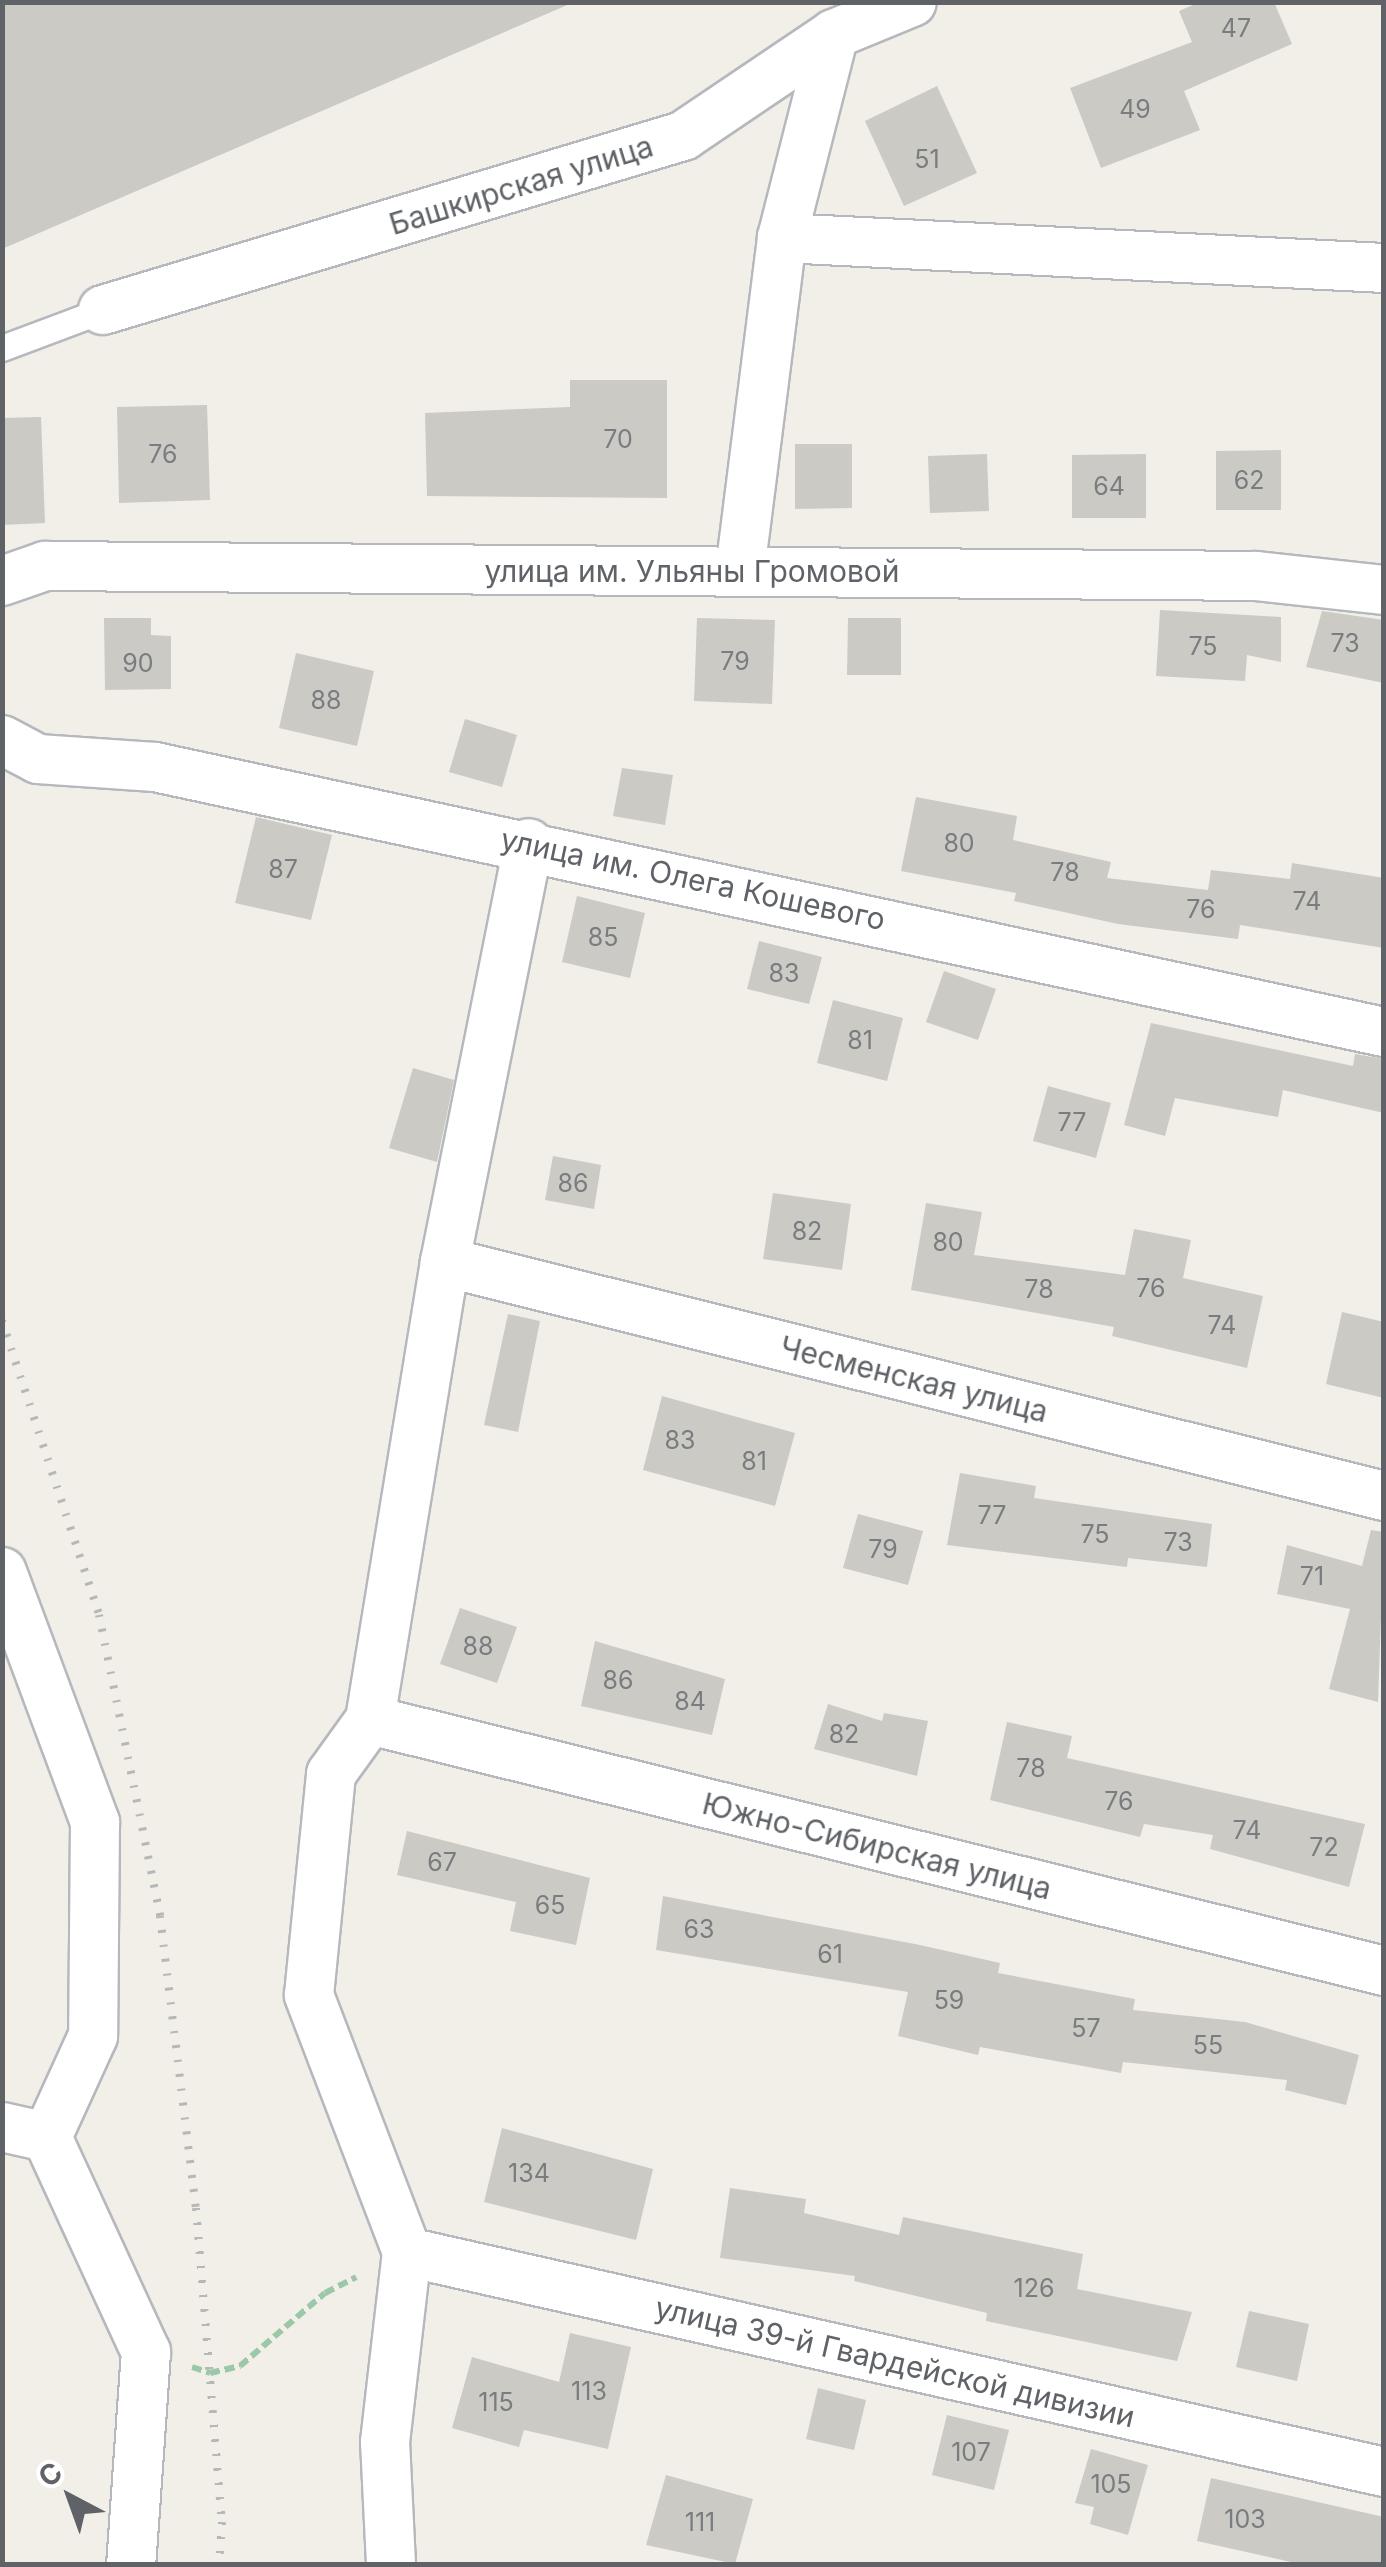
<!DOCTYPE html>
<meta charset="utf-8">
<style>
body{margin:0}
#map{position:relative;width:1386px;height:2567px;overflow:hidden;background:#f1efe8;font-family:Inter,sans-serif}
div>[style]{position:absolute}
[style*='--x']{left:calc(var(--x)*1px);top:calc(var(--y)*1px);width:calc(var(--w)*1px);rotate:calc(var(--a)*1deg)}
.building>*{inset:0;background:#cccac5}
.path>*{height:6px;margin-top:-3px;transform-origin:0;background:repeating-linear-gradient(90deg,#9cc7a9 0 10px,transparent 0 15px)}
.roads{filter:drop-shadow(2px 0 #b5b8bc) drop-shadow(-2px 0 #b5b8bc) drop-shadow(0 2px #b5b8bc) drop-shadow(0 -2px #b5b8bc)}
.service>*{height:25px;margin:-12.5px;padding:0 12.5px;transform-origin:12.5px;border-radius:12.5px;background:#fff}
.minor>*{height:48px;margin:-24px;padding:0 24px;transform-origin:24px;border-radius:24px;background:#fff}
.rail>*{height:8px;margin-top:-4px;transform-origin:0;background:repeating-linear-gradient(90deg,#b6b7b8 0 2.5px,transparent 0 14.5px)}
span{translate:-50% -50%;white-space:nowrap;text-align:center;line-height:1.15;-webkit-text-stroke:9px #fff;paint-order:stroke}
.number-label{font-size:25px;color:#7a7d7f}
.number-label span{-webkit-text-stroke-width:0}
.street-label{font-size:30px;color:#5f6368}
.frame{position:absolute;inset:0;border:5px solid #5f6368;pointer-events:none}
.north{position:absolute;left:20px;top:2447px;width:100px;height:100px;-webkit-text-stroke:8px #fff;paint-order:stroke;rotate:319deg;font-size:28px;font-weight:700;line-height:40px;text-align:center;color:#5f6368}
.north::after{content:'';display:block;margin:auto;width:35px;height:45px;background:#5f6368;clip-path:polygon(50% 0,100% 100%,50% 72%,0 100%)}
</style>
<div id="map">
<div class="building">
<div style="clip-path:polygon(2px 2px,572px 2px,572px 3px,2px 249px)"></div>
<div style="clip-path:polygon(1200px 2px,1274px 2px,1292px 44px,1184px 91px,1200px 130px,1101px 168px,1070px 88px,1192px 42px,1179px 11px)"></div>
<div style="clip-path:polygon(937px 86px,977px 173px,904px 206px,865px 121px)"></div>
<div style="clip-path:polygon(570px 380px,667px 380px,667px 498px,427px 496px,425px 413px,570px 407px)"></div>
<div style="clip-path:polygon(207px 405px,210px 500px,119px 503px,117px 407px)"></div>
<div style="clip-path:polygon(41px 417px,45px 523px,2px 525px,2px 418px)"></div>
<div style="clip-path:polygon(795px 444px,852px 444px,852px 508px,795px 509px)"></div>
<div style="clip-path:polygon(1281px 450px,1281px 510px,1216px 510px,1216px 451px)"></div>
<div style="clip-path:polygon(987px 454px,989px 511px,930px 513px,928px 456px)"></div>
<div style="clip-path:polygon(1146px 454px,1146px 518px,1072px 518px,1072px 455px)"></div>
<div style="clip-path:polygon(1160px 610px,1281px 617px,1281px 662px,1247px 655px,1245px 681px,1156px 676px)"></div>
<div style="clip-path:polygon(1322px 611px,1384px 620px,1384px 683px,1306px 667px)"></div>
<div style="clip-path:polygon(104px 618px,151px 618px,151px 635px,171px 636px,171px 689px,105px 690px)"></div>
<div style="clip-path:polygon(697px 618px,775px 620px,772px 704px,694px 701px)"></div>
<div style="clip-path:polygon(848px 618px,901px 618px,901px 675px,847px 675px)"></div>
<div style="clip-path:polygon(296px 653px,374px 671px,357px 746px,279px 728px)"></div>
<div style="clip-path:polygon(465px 719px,517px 735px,502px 787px,449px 772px)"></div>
<div style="clip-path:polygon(622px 768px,673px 775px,665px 825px,613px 816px)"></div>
<div style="clip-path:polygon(916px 797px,1017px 816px,1013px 840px,1111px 862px,1107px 878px,1208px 890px,1211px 870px,1290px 879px,1292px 863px,1384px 878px,1384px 948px,1240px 925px,1238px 939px,1118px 924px,1014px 901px,1016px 893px,901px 871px)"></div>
<div style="clip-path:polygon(256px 817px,332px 835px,311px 920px,235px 903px)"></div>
<div style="clip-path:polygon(577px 896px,645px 913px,630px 978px,562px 962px)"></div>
<div style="clip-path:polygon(759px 941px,822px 957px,809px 1004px,747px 989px)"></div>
<div style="clip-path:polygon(944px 971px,996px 989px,978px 1040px,926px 1022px)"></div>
<div style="clip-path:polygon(833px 1000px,903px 1018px,887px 1081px,817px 1063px)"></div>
<div style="clip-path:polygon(1151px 1023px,1353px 1066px,1355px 1054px,1384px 1059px,1384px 1113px,1283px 1090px,1278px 1117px,1175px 1098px,1165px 1136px,1124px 1125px)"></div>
<div style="clip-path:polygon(413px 1068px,454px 1080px,437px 1162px,389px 1148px)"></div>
<div style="clip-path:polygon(1048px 1086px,1111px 1103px,1096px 1158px,1033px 1141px)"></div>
<div style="clip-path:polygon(553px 1156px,601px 1165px,594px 1209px,545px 1200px)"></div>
<div style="clip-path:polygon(773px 1193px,851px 1204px,842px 1270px,763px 1259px)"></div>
<div style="clip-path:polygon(926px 1203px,982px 1212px,974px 1255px,1125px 1275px,1134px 1229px,1191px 1240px,1183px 1278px,1263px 1296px,1247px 1368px,1112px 1336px,1114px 1327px,911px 1290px)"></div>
<div style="clip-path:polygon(1342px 1312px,1384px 1322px,1384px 1398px,1326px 1384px)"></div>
<div style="clip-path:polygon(508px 1314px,540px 1321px,518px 1432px,484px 1425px)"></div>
<div style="clip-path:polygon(662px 1396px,795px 1433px,775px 1506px,643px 1470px)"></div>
<div style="clip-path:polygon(960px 1473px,1036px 1486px,1034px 1498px,1212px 1524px,1207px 1567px,1128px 1558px,1127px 1567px,947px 1545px)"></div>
<div style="clip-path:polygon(858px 1514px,923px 1531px,908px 1585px,843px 1568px)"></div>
<div style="clip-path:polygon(1371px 1530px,1384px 1532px,1378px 1702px,1329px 1689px,1350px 1609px,1277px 1594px,1287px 1545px,1362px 1566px)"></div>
<div style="clip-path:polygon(460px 1608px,517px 1627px,497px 1683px,440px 1664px)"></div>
<div style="clip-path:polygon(595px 1641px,725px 1679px,712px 1735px,581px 1706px)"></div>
<div style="clip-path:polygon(828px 1704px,882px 1721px,884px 1713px,928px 1721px,917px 1776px,814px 1749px)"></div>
<div style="clip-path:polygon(1007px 1722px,1072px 1736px,1067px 1758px,1365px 1824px,1349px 1887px,1210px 1849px,1213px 1835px,1144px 1824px,1140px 1837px,990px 1800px)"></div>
<div style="clip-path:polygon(407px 1831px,590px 1878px,576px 1945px,510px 1931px,516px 1902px,397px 1875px)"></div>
<div style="clip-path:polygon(663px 1896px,920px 1945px,1000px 1963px,998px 1973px,1135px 1999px,1133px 2010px,1245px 2022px,1359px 2055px,1346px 2105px,1285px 2090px,1287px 2080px,1123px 2062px,1121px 2073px,980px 2047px,978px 2055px,898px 2036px,908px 1992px,656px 1950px)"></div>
<div style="clip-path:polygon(502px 2128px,653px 2169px,636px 2240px,484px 2202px)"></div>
<div style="clip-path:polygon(730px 2188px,806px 2199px,804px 2213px,899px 2235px,903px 2217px,1083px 2254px,1077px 2289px,1192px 2312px,1177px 2361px,986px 2321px,987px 2313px,854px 2281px,855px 2276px,720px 2258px)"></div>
<div style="clip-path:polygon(1249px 2311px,1309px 2324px,1297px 2381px,1236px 2367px)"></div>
<div style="clip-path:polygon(570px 2333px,631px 2347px,608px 2449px,524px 2430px,519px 2447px,452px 2428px,472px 2357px,559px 2382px)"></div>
<div style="clip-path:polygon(818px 2388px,866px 2400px,854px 2450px,806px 2439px)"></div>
<div style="clip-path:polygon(947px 2415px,1009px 2430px,994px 2490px,932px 2475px)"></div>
<div style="clip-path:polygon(1091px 2449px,1148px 2465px,1128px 2535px,1090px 2524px,1094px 2507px,1075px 2503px)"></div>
<div style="clip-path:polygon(666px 2475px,753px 2499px,735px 2564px,646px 2545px)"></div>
<div style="clip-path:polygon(1211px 2478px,1384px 2517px,1384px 2564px,1300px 2564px,1197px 2541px)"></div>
</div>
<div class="path">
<div style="--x:192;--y:2367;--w:19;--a:18"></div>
<div style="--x:210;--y:2373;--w:31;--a:-13"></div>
<div style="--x:240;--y:2366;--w:112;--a:-40.7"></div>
<div style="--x:325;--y:2293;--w:35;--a:-27"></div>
</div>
<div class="roads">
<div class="service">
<div style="--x:2;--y:348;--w:108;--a:-20.6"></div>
</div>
<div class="minor">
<div style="--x:834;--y:34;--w:211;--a:104.3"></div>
<div style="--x:782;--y:238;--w:603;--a:2.85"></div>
<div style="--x:103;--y:310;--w:606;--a:-16.7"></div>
<div style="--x:683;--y:136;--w:182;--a:-34"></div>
<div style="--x:834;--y:34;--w:84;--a:-22.3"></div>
<div style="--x:740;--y:571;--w:336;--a:-82.8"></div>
<div style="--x:2;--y:581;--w:46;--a:-19.2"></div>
<div style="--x:45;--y:566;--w:1211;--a:0.47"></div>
<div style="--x:1256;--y:576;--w:129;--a:6.2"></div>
<div style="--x:2;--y:740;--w:41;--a:27.8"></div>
<div style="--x:38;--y:759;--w:117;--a:3.9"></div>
<div style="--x:155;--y:767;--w:1257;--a:12.17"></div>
<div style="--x:445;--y:1262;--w:968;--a:13.99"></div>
<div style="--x:2;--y:1572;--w:267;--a:69.6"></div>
<div style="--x:95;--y:1822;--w:214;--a:90.5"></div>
<div style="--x:93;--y:2036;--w:111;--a:114.5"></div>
<div style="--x:370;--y:1720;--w:1045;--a:13.9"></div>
<div style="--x:2;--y:2127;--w:46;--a:12.5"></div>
<div style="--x:47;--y:2137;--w:237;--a:65.3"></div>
<div style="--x:146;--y:2352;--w:213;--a:94"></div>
<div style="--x:407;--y:2252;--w:1001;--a:12.69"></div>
<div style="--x:391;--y:2564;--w:122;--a:-92.8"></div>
<div style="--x:385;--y:2442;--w:191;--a:-83.4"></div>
<div style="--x:407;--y:2252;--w:275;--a:-110.9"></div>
<div style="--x:309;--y:1995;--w:222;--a:-84.3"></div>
<div style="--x:331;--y:1774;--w:67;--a:-54.2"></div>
<div style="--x:370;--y:1720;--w:464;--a:-80.7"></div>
<div style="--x:445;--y:1262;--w:427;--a:-78.7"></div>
</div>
</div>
<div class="rail">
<div style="--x:2;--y:1321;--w:310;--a:71.7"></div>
<div style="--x:99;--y:1615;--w:307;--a:78.5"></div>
<div style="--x:160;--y:1916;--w:294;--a:83"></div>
<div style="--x:196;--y:2208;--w:315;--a:85.3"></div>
<div style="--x:222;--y:2522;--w:42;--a:94.1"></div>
</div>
<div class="number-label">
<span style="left:1236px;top:28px">47</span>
<span style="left:1135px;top:109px">49</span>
<span style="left:927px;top:159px">51</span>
<span style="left:618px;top:439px">70</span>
<span style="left:163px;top:454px">76</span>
<span style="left:1249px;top:480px">62</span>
<span style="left:1109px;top:486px">64</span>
<span style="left:1345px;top:643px">73</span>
<span style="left:1203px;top:646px">75</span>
<span style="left:735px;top:661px">79</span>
<span style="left:138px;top:663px">90</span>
<span style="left:326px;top:700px">88</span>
<span style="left:959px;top:843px">80</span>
<span style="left:283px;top:869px">87</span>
<span style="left:1065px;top:872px">78</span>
<span style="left:1307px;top:901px">74</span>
<span style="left:1201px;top:909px">76</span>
<span style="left:603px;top:937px">85</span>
<span style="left:784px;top:973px">83</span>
<span style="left:860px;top:1040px">81</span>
<span style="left:1072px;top:1122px">77</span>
<span style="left:573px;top:1183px">86</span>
<span style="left:807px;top:1231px">82</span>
<span style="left:948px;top:1242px">80</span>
<span style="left:1151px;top:1288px">76</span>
<span style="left:1039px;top:1289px">78</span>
<span style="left:1222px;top:1325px">74</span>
<span style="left:680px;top:1440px">83</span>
<span style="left:754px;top:1461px">81</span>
<span style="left:992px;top:1515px">77</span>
<span style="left:1095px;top:1534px">75</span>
<span style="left:1178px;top:1542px">73</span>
<span style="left:883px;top:1549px">79</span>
<span style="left:1312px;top:1576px">71</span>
<span style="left:478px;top:1646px">88</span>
<span style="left:618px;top:1680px">86</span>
<span style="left:690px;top:1701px">84</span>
<span style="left:844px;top:1734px">82</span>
<span style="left:1031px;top:1768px">78</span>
<span style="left:1119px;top:1801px">76</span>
<span style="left:1247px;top:1830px">74</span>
<span style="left:1324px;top:1847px">72</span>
<span style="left:442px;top:1862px">67</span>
<span style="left:550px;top:1905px">65</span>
<span style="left:699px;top:1929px">63</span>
<span style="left:830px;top:1954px">61</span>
<span style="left:949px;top:2000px">59</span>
<span style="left:1086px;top:2028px">57</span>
<span style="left:1208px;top:2045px">55</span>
<span style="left:529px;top:2173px">134</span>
<span style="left:1034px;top:2288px">126</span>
<span style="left:589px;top:2391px">113</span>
<span style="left:496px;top:2402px">115</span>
<span style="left:971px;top:2452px">107</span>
<span style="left:1111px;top:2484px">105</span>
<span style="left:1245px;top:2519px">103</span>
<span style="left:700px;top:2522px">111</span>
</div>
<div class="street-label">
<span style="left:521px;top:185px;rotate:-17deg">Башкирская улица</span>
<span style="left:692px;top:571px">улица им. Ульяны Громовой</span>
<span style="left:693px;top:879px;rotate:12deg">улица им. Олега Кошевого</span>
<span style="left:914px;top:1379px;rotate:14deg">Чесменская улица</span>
<span style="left:877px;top:1846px;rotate:14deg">Южно-Сибирская улица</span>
<span style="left:895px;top:2362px;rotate:13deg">улица 39-й Гвардейской дивизии</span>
</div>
<div class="frame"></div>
<div class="north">С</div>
</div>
